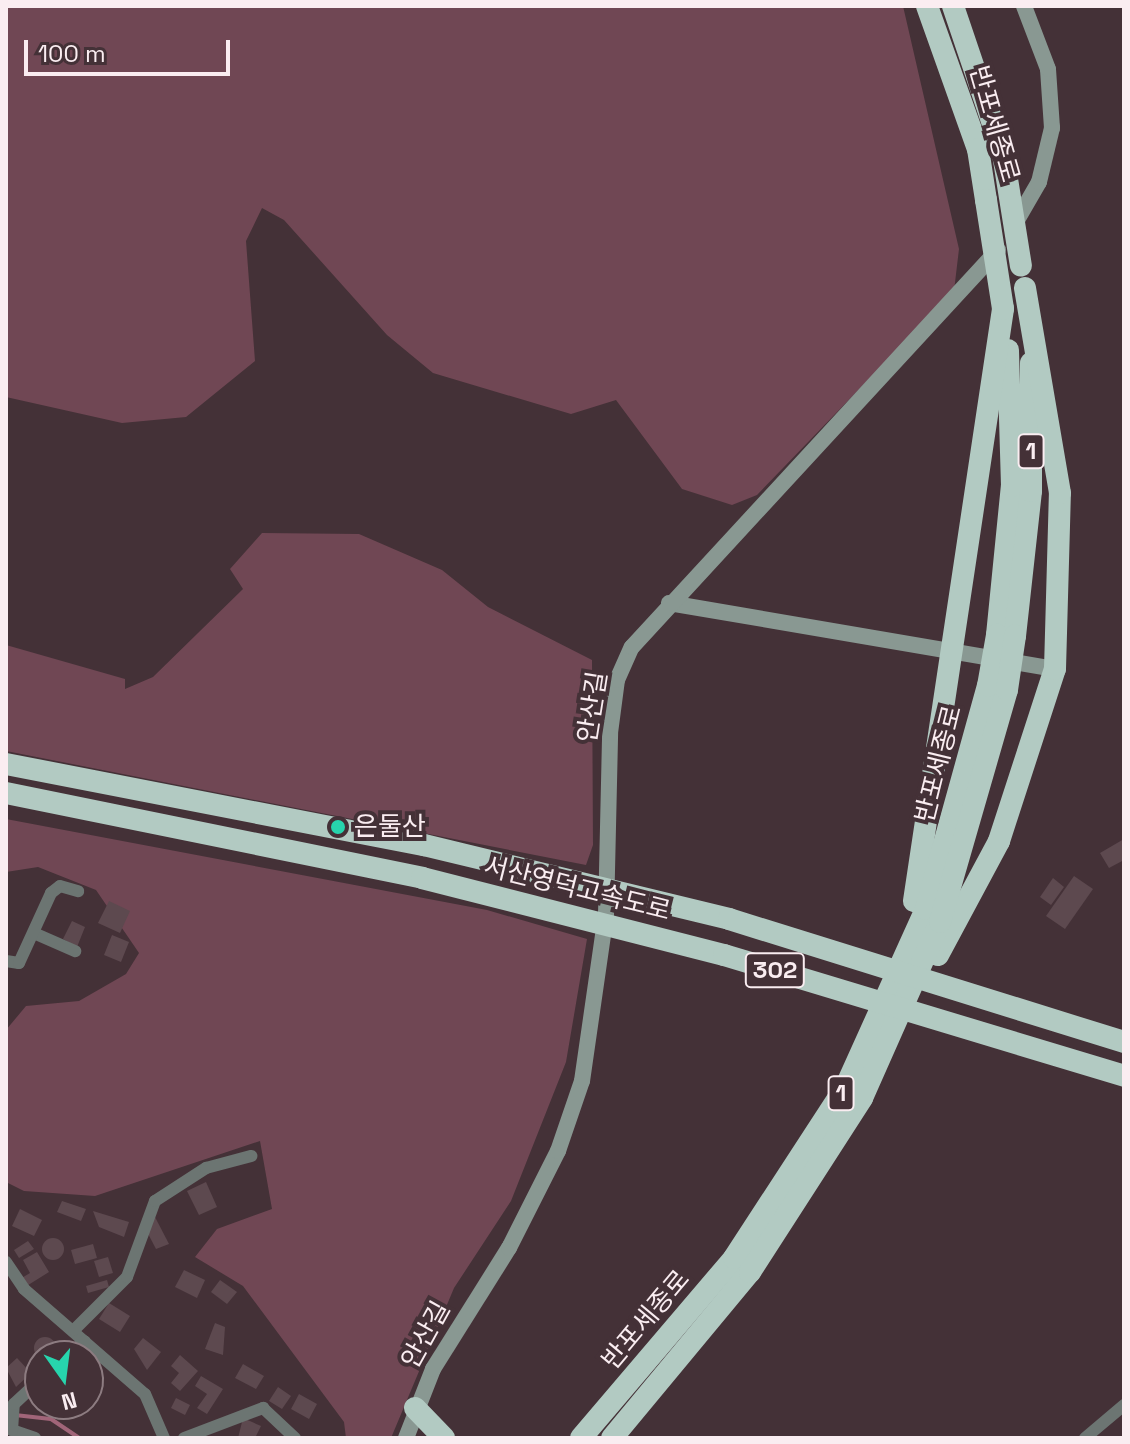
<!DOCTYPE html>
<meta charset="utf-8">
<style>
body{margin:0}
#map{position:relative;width:1130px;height:1444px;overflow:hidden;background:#443137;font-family:"Space Grotesk","Noto Sans KR",sans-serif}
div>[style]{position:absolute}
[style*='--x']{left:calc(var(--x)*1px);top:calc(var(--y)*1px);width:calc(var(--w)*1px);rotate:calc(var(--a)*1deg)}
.green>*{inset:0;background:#704754}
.stream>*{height:4px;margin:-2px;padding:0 2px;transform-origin:2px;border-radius:2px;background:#a16579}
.building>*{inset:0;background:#5d494f}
.round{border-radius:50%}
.street>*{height:12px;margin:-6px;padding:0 6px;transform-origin:6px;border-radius:6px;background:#6c7572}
.secondary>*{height:16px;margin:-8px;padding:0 8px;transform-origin:8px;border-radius:8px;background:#899892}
.highway>*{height:22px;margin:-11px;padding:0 11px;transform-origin:11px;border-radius:11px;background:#b2cac2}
.highway-bridge>*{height:22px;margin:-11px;padding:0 11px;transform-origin:11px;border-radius:11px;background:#b2cac2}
.dots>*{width:22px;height:22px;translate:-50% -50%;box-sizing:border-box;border:4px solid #443137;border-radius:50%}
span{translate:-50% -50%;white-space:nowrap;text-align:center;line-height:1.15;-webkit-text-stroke:8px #443137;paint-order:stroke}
.shield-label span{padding:2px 6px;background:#443137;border:2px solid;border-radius:6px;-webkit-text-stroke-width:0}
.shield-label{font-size:24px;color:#faedf1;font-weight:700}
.street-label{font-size:26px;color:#faedf1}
.poi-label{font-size:26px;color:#faedf1}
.left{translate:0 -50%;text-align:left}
.frame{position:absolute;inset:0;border:8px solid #faedf1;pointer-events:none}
.north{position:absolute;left:24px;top:1340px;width:80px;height:80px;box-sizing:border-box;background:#443137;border:2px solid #8d7c81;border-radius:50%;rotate:166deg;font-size:22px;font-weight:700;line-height:32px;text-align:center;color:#faedf1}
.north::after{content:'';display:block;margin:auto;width:28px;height:36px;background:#27d5ad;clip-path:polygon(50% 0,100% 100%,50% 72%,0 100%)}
.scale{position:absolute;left:24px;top:40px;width:206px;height:36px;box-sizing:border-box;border:4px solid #faedf1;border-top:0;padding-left:10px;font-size:24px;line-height:28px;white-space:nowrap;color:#faedf1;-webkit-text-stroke:6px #443137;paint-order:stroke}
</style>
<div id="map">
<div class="green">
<div style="clip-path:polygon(6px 6px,903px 6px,959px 249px,954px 291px,757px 495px,732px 505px,682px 489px,616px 400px,571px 414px,433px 373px,387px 335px,284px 220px,262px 208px,246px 241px,255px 361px,186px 417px,122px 423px,6px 397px)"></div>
<div style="clip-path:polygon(262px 533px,359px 534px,442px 570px,488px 607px,592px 660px,593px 845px,586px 865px,6px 751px,6px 645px,125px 679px,125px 689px,153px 677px,243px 589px,230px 569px)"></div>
<div style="clip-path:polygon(6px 819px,487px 910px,587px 939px,566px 1062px,511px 1201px,454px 1288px,391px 1438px,346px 1438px,344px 1422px,243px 1286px,195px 1257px,217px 1229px,272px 1209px,260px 1141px,95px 1196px,24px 1191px,6px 1182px,6px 1030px,26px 1006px,79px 1001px,126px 974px,139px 953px,96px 890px,38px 867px,6px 872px)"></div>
</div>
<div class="stream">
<div style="--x:6;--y:1414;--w:45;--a:6.3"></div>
<div style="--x:51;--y:1419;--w:34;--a:34"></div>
</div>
<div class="building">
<div style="clip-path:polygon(1124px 839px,1124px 860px,1109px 868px,1100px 853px)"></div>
<div style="clip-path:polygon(1074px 876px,1093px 889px,1065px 929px,1046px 916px)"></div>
<div style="clip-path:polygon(1053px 878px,1064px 887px,1051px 905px,1040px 897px)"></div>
<div style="clip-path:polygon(109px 901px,130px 911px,120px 933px,98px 923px)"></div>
<div style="clip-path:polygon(72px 921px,85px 927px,77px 947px,63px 939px)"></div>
<div style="clip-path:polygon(112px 935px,129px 942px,121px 962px,104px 955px)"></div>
<div style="clip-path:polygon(206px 1182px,217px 1207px,199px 1215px,187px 1191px)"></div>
<div style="clip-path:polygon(62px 1201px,86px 1209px,81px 1221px,57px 1212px)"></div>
<div style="clip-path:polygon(20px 1209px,42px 1220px,34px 1236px,12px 1226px)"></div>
<div style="clip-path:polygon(93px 1211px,129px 1222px,124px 1237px,99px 1227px)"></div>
<div style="clip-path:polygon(155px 1217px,169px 1244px,156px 1249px,144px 1226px)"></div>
<div class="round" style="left:42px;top:1238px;width:22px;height:22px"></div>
<div style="clip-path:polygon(28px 1241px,34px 1249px,19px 1258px,14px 1250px)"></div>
<div style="clip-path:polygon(93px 1244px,97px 1258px,75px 1264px,71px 1250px)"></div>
<div style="clip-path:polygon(37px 1252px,49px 1272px,25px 1287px,20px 1279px,30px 1273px,23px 1260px)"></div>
<div style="clip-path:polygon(108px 1257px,113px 1273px,99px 1277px,94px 1261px)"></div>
<div style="clip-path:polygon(184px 1270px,205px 1280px,197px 1298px,175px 1287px)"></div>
<div style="clip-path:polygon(107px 1280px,109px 1287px,88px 1293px,86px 1286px)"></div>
<div style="clip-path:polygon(220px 1280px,237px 1292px,227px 1304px,211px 1292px)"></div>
<div style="clip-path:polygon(109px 1303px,130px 1316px,120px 1332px,99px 1319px)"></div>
<div style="clip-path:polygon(215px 1323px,225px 1327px,223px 1355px,205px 1349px)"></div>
<div class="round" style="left:34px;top:1337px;width:22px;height:22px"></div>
<div style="clip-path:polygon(143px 1338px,161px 1352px,147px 1370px,134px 1349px)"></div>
<div style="clip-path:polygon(180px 1355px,198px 1371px,180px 1391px,171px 1383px,179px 1373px,171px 1366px)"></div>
<div style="clip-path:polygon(17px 1358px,31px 1373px,16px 1387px,6px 1368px)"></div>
<div style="clip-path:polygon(243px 1364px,264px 1376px,256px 1389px,235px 1378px)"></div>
<div style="clip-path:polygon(201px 1376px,223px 1389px,207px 1414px,197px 1408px,207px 1394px,195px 1386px)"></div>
<div style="clip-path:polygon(278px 1387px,291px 1396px,282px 1409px,269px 1401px)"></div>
<div style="clip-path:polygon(299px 1394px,317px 1404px,309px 1419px,291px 1409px)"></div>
<div style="clip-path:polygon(176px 1398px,190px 1405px,185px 1415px,171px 1408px)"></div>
<div style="clip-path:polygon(52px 1404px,73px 1404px,76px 1411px,56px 1418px)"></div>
<div style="clip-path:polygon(243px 1418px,261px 1426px,255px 1438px,238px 1438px)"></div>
</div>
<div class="street">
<div style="--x:36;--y:934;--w:43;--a:23.6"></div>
<div style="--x:6;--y:961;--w:13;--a:9"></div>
<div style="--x:19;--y:963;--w:77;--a:-65.4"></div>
<div style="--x:51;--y:893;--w:11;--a:-38"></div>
<div style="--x:60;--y:886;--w:19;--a:16"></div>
<div style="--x:6;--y:1262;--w:32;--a:56"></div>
<div style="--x:24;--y:1289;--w:160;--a:41"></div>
<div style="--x:145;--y:1394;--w:48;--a:66.6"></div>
<div style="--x:74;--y:1330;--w:75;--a:-45"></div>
<div style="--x:127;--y:1277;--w:81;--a:-69.8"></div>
<div style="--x:155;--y:1201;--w:61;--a:-32.9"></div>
<div style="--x:206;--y:1168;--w:47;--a:-14.9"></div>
<div style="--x:67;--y:1356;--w:23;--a:-40"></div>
<div style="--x:35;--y:1438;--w:24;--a:-161"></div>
<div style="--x:12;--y:1430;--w:26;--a:-86"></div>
<div style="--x:14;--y:1404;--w:35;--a:-43"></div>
<div style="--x:184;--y:1438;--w:85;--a:-20.8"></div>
<div style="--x:263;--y:1408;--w:44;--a:43.2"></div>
<div style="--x:1085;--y:1438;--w:51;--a:-40.2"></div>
</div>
<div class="secondary">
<div style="--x:1013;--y:227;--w:52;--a:-60"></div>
<div style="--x:1039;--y:182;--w:56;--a:-76.5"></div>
<div style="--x:1052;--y:128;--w:59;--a:-93.9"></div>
<div style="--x:1048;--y:69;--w:67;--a:-110.9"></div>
<div style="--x:669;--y:603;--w:392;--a:9.7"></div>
<div style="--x:406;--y:1438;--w:74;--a:-68.6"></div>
<div style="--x:433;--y:1369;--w:143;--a:-57.9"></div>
<div style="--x:509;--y:1248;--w:109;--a:-63.2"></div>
<div style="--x:558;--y:1151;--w:74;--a:-71.1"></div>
<div style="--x:582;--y:1081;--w:168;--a:-81.8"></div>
<div style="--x:606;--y:915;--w:182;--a:-88.7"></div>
<div style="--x:610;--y:733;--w:53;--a:-82.5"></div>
<div style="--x:617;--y:680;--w:36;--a:-66"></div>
<div style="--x:632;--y:647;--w:540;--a:-47.33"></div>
</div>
<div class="highway">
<div style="--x:927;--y:6;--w:152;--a:70.4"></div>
<div style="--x:978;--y:149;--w:52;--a:81.1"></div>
<div style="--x:953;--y:6;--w:156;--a:71.3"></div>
<div style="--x:997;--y:635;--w:150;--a:-84.3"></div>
<div style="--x:1012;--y:486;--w:136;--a:-91.7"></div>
<div style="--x:1015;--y:636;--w:146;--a:-83.7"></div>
<div style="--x:1031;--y:491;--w:128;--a:-90"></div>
<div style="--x:6;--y:764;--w:426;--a:11"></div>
<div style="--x:6;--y:793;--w:425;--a:11.5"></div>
<div style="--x:914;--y:901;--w:599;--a:-81.45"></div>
<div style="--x:938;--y:955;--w:129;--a:-61.8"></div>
<div style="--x:999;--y:841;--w:181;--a:-72"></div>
<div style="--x:1055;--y:669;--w:176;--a:-88.4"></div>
<div style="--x:1060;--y:493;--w:208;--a:-99.7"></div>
<div style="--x:415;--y:1408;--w:42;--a:46"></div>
<div style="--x:581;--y:1438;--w:236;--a:-49.6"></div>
<div style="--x:734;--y:1258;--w:205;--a:-56.9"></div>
<div style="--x:846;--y:1086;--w:194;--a:-65.7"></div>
<div style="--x:926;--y:909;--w:231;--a:-74.5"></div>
<div style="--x:612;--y:1438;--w:216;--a:-50.3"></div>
<div style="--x:750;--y:1272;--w:207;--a:-57.2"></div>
<div style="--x:862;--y:1098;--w:193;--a:-66.1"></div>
<div style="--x:940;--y:922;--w:241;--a:-73.9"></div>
</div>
<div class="highway-bridge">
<div style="--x:1003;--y:154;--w:113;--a:80.9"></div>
<div style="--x:986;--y:200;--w:110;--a:81.1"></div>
<div style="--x:988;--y:686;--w:52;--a:-80"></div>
<div style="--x:1007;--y:690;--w:55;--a:-81.6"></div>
<div style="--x:424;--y:845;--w:314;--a:13.6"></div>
<div style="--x:729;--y:919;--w:414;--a:17.3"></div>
<div style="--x:422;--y:878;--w:312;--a:14.3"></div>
<div style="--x:724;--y:955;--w:418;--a:16.8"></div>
</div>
<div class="dots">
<div style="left:338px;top:827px;background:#27d5ad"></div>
</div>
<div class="shield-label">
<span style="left:1031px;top:451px">1</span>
<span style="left:775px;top:970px">302</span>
<span style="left:841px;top:1093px">1</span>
</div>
<div class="street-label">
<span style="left:994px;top:124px;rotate:74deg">반포세종로</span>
<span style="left:593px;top:707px;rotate:-81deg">안산길</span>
<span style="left:939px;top:764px;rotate:-76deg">반포세종로</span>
<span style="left:577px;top:889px;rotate:14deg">서산영덕고속도로</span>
<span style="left:646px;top:1320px;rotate:-50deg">반포세종로</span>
<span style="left:426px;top:1335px;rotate:-61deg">안산길</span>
</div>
<div class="poi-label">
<span class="left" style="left:354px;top:827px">은둘산</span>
</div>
<div class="frame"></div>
<div class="north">N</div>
<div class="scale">100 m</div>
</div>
